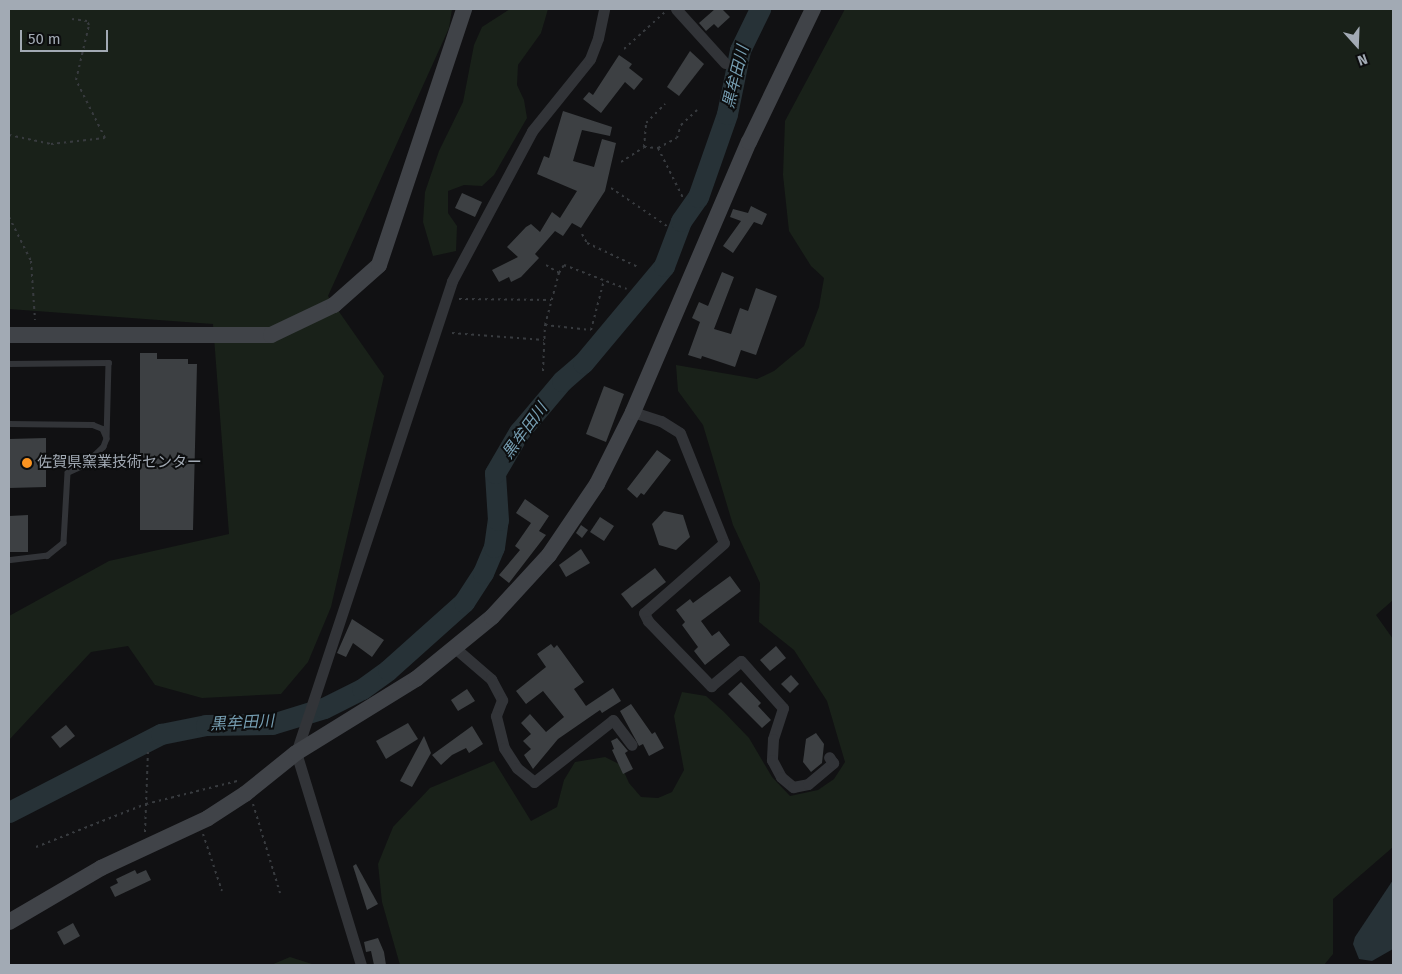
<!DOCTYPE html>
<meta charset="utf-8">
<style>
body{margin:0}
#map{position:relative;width:1402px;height:974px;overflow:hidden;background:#111113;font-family:"Fira Sans","Noto Sans JP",sans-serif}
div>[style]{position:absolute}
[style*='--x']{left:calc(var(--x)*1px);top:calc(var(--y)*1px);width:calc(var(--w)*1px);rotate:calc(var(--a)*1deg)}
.green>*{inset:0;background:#192119}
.water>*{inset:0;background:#273237}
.river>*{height:21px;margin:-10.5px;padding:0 10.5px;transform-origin:10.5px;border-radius:10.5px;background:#273237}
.building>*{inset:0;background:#3d4043}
.path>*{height:2px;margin-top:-1px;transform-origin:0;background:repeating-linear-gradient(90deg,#383b3f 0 2.5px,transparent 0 6.5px)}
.lane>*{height:5.5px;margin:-2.75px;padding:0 2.75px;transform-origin:2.75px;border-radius:2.75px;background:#323438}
.street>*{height:11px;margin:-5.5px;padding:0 5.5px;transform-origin:5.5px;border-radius:5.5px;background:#323438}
.secondary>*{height:16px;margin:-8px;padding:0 8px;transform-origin:8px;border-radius:8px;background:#404348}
.dots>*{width:14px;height:14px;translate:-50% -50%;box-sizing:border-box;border:2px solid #0c0d0e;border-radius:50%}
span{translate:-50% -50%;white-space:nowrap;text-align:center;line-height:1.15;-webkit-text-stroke:4px #0c0d0e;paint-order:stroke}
.poi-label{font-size:15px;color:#a2aab4}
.left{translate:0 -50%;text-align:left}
.water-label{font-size:16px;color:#769eb2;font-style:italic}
.frame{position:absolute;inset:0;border:10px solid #a2aab4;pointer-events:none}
.north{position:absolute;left:1332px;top:20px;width:50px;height:50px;-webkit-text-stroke:4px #0c0d0e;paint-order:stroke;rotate:160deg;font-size:14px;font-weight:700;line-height:20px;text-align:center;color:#a2aab4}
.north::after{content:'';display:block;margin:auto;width:18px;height:22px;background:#a2aab4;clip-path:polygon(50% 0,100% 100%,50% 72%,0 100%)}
.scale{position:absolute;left:20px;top:30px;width:88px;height:22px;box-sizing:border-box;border:2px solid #a2aab4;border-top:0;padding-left:6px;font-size:15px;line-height:18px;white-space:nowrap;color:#a2aab4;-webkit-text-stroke:4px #0c0d0e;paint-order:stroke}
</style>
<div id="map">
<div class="green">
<div style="clip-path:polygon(9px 9px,452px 9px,449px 28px,328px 296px,384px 376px,331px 607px,308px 662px,281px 694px,202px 698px,155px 685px,128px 646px,91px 652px,9px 740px,9px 616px,109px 561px,229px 534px,213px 324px,9px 309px)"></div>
<div style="clip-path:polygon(510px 9px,548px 9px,541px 33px,518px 65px,517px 85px,524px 100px,527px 118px,494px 175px,482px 186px,464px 185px,448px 191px,448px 213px,457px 226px,456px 251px,433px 256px,423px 222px,425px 192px,439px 151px,463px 102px,474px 45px,482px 27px)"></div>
<div style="clip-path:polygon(845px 9px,1393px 9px,1393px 600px,1376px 615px,1393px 639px,1393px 847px,1333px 899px,1333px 954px,1324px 965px,400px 965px,382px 902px,378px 864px,393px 827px,430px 788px,494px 761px,531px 821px,557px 807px,564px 780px,575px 762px,605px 757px,621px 765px,629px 783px,641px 797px,658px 798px,672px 792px,684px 770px,674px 716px,682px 692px,706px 696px,724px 712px,749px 738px,772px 777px,790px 796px,818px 790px,834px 779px,845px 762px,827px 701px,794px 650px,759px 622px,760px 583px,733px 525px,703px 425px,678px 391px,676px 365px,757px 379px,774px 371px,804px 346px,819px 307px,824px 278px,811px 266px,789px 231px,783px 175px,785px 121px)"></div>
<div style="clip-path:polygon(290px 957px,315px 965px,271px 965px)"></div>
</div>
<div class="water">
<div style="clip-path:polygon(1393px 880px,1393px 949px,1372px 961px,1359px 959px,1353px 944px,1355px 937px)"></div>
</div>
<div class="river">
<div style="--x:9;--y:812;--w:171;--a:-27.2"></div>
<div style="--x:161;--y:734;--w:46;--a:-11.3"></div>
<div style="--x:206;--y:725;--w:66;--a:-0.9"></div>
<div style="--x:272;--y:724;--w:54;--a:-17.1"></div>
<div style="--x:324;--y:708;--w:42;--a:-26.6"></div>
<div style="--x:362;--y:689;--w:32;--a:-36"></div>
<div style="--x:388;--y:670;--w:102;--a:-41.8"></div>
<div style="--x:464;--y:602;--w:35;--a:-57"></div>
<div style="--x:483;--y:573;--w:28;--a:-67"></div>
<div style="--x:494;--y:547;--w:27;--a:-82"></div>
<div style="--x:498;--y:520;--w:47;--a:-93.7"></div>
<div style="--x:495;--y:473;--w:48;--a:-59.7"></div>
<div style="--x:519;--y:432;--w:67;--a:-49.9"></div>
<div style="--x:562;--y:381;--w:28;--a:-41"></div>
<div style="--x:583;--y:363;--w:126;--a:-50.1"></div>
<div style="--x:664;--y:266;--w:48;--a:-69.3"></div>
<div style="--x:681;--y:221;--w:29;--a:-55"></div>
<div style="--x:698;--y:197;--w:88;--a:-70.7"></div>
<div style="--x:727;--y:114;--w:65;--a:-78.5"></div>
<div style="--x:740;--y:50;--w:46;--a:-64"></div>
</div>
<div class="building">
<div style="clip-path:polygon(715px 9px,722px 9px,730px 17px,718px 28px,714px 24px,706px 31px,699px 23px)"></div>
<div style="clip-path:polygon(690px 51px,704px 64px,679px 96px,667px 87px)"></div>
<div style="clip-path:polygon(619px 55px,632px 64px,629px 68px,643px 79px,634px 90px,625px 82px,601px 113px,583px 99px,589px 92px,593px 95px)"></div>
<div style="clip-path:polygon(563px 111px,612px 127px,610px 136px,582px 130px,573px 161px,594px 167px,602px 139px,616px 143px,605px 191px,581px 228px,572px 223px,563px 236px,555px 231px,535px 254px,539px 258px,521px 277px,511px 282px,509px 277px,499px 282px,492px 270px,518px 257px,507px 247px,526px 227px,531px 224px,540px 232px,552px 212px,560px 218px,577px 191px,537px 174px,544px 156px,549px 158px)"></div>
<div style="clip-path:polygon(462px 193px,482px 202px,475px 217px,455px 208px)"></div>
<div style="clip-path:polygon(751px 206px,767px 214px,762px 225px,754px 222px,733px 253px,723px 246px,741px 221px,730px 217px,733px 209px,748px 213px)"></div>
<div style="clip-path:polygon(722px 272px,734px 277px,714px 329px,731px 334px,740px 308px,748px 311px,756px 288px,777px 296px,756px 355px,741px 350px,735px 367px,702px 356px,701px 359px,688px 355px,700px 322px,692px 318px,699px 302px,708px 306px)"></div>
<div style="clip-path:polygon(140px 353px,157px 353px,157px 359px,188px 359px,188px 364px,197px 364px,193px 530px,140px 530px)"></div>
<div style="clip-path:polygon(604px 386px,624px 394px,606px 442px,586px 434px)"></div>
<div style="clip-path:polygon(46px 438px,46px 487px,9px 488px,9px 439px)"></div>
<div style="clip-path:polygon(657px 450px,671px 460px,644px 495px,641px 493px,637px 498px,627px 489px)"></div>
<div style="clip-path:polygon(525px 499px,549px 516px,539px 531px,546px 535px,509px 583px,499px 575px,520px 550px,515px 546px,531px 523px,516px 513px)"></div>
<div style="clip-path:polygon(664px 511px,683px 515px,690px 537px,676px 550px,659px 545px,652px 524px)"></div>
<div style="clip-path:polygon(28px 515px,28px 552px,9px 552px,9px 516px)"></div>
<div style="clip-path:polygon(600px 517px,614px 526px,604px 541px,590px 532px)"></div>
<div style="clip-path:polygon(581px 525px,588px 530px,582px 538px,576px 533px)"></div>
<div style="clip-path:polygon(581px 549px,590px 563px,566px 577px,559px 565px)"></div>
<div style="clip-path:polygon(655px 568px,666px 582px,632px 608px,621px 594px)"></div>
<div style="clip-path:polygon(730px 576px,741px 591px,701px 621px,712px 636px,719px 631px,730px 645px,705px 665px,694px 651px,698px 647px,682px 625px,685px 622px,676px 610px,690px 599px,693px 603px)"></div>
<div style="clip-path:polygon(352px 619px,384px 640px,372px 657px,353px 643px,346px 657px,337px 653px)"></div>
<div style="clip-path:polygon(551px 644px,554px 648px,557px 645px,584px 682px,574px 689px,586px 706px,613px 688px,621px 701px,602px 713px,600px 710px,558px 739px,533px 769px,524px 755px,531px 749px,523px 741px,531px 734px,521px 723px,530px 714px,546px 732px,564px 717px,543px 691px,526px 704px,516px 691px,546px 667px,537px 654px)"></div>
<div style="clip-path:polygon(776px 646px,786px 658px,770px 671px,760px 660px)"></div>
<div style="clip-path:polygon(791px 675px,799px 684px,790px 693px,781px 684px)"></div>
<div style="clip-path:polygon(741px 682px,761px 703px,758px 706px,771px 720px,762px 728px,728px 694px)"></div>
<div style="clip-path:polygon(467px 689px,475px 701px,458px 711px,451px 700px)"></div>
<div style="clip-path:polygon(631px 704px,652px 734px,655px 732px,664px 748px,649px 756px,643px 744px,639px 746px,620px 711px)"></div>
<div style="clip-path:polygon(408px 723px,418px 739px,386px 759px,376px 741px)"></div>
<div style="clip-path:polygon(66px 725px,75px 736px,60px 748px,51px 737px)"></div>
<div style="clip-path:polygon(472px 726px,483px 744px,469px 753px,466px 748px,452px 755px,441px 765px,432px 755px)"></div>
<div style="clip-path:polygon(816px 733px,824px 744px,822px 763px,811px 772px,803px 762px,806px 739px)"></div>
<div style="clip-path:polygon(424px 736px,431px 753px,412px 787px,400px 781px)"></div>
<div style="clip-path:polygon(617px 738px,628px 751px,625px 753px,633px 769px,623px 774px,612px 750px,614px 749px,611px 741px)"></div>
<div style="clip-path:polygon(356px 864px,378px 904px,367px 910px,353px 866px)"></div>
<div style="clip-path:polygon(135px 870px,137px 874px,146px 870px,151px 880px,115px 897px,110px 887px,118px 883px,116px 879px)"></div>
<div style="clip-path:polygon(73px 923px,80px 936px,64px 945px,57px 932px)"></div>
<div style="clip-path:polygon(378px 938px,384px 952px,386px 965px,374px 965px,371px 951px,366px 952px,364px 942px)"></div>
</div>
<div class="path">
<div style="--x:624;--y:49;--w:55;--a:-42.1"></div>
<div style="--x:9;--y:135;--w:43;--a:12.1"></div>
<div style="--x:51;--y:144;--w:54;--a:-6.3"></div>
<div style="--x:105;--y:138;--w:65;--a:-116.6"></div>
<div style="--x:76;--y:80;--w:57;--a:-76.7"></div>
<div style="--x:89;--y:25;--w:4;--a:-117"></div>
<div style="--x:87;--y:21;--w:15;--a:-172"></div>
<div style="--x:644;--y:147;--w:24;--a:-85"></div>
<div style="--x:646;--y:123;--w:27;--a:-45"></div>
<div style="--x:658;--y:148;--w:21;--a:-28"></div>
<div style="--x:677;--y:138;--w:14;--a:-73"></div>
<div style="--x:681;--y:125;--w:22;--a:-43"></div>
<div style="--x:621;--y:162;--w:27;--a:-33"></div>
<div style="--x:644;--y:147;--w:14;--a:4"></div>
<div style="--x:658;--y:148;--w:56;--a:63.4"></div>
<div style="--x:611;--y:188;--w:68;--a:34.2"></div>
<div style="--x:9;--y:217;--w:49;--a:63.4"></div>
<div style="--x:31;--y:261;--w:59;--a:86.1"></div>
<div style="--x:582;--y:234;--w:10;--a:61"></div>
<div style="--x:587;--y:243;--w:56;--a:25.2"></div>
<div style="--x:546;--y:265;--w:15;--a:32"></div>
<div style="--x:559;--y:273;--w:9;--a:-58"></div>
<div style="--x:564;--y:265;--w:67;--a:20.9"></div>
<div style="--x:459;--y:299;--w:92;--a:0.6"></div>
<div style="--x:545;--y:325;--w:46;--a:6.2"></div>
<div style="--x:591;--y:330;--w:52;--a:-75.4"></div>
<div style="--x:452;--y:333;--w:92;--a:4.4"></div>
<div style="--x:543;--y:371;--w:46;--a:-87.5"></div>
<div style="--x:545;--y:325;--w:54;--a:-74.9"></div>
<div style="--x:253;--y:804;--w:93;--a:73.1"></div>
<div style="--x:145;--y:832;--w:81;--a:-87.9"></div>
<div style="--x:203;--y:834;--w:60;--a:71.6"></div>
<div style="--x:36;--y:847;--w:118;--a:-21.4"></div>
<div style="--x:146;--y:804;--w:94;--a:-14.2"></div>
</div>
<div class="lane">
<div style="--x:9;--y:364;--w:100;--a:-0.6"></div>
<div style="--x:109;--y:363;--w:76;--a:91.5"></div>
<div style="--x:107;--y:439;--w:9;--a:111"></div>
<div style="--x:104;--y:447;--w:28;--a:136"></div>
<div style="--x:84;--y:466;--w:17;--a:156"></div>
<div style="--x:68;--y:473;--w:70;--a:93.3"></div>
<div style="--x:64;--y:543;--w:21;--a:141"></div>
<div style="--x:48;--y:556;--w:39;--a:173"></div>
<div style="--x:9;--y:424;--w:84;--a:0.7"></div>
<div style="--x:93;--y:425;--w:11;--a:22"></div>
<div style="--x:103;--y:429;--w:8;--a:67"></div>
</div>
<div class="street">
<div style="--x:676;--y:9;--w:73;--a:47.8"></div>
<div style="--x:633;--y:412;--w:29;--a:18"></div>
<div style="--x:661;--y:421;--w:22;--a:32"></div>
<div style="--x:680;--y:433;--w:118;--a:68.2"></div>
<div style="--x:724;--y:543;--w:106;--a:138.8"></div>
<div style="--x:644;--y:613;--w:9;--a:63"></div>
<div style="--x:648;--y:621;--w:91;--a:45.9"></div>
<div style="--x:711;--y:686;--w:39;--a:-40"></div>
<div style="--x:741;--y:661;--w:63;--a:48.2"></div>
<div style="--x:783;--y:708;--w:33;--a:108"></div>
<div style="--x:773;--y:739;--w:21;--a:93"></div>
<div style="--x:772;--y:760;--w:19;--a:62"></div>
<div style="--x:781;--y:777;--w:16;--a:40"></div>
<div style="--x:793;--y:787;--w:15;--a:-11"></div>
<div style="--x:808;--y:784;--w:33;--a:-40"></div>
<div style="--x:833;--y:763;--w:7;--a:-124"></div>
<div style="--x:455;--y:648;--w:48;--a:40.7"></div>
<div style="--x:491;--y:679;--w:24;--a:62"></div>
<div style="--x:502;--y:700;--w:17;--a:111"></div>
<div style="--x:496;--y:716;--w:33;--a:76"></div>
<div style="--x:504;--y:748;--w:24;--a:57"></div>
<div style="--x:517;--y:768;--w:22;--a:39"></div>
<div style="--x:534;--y:782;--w:100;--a:-38.1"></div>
<div style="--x:613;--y:720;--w:31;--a:53"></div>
<div style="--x:361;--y:965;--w:222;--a:-107"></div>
<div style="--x:296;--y:753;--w:497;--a:-71.7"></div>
<div style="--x:452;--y:281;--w:170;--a:-61.9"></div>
<div style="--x:532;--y:131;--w:92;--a:-51.1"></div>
<div style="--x:590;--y:59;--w:22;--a:-69"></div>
<div style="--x:598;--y:38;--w:30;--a:-78"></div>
</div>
<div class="secondary">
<div style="--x:9;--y:335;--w:262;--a:0"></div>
<div style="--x:271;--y:335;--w:70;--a:-25.5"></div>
<div style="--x:334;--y:305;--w:60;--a:-41.6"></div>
<div style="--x:379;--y:265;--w:270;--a:-71.6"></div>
<div style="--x:9;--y:922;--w:107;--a:-30.4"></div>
<div style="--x:101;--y:868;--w:118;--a:-25"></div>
<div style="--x:208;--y:818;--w:44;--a:-33"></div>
<div style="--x:245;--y:794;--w:65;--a:-38.8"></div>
<div style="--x:296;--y:753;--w:141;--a:-31.7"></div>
<div style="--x:416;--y:679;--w:98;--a:-39.2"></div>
<div style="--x:492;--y:617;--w:84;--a:-47.4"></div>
<div style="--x:549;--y:555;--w:86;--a:-55.9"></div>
<div style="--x:597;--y:484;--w:80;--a:-63.4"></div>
<div style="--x:633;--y:412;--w:294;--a:-66.8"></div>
<div style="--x:749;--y:142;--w:148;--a:-64.3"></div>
</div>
<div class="dots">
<div style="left:27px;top:463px;background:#fb9421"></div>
</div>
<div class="poi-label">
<span class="left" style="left:37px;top:463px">佐賀県窯業技術センター</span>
</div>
<div class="water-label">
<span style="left:736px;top:77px;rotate:-76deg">黒牟田川</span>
<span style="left:525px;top:431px;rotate:-54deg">黒牟田川</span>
<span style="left:242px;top:723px;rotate:-3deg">黒牟田川</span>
</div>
<div class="frame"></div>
<div class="north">N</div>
<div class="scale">50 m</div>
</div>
